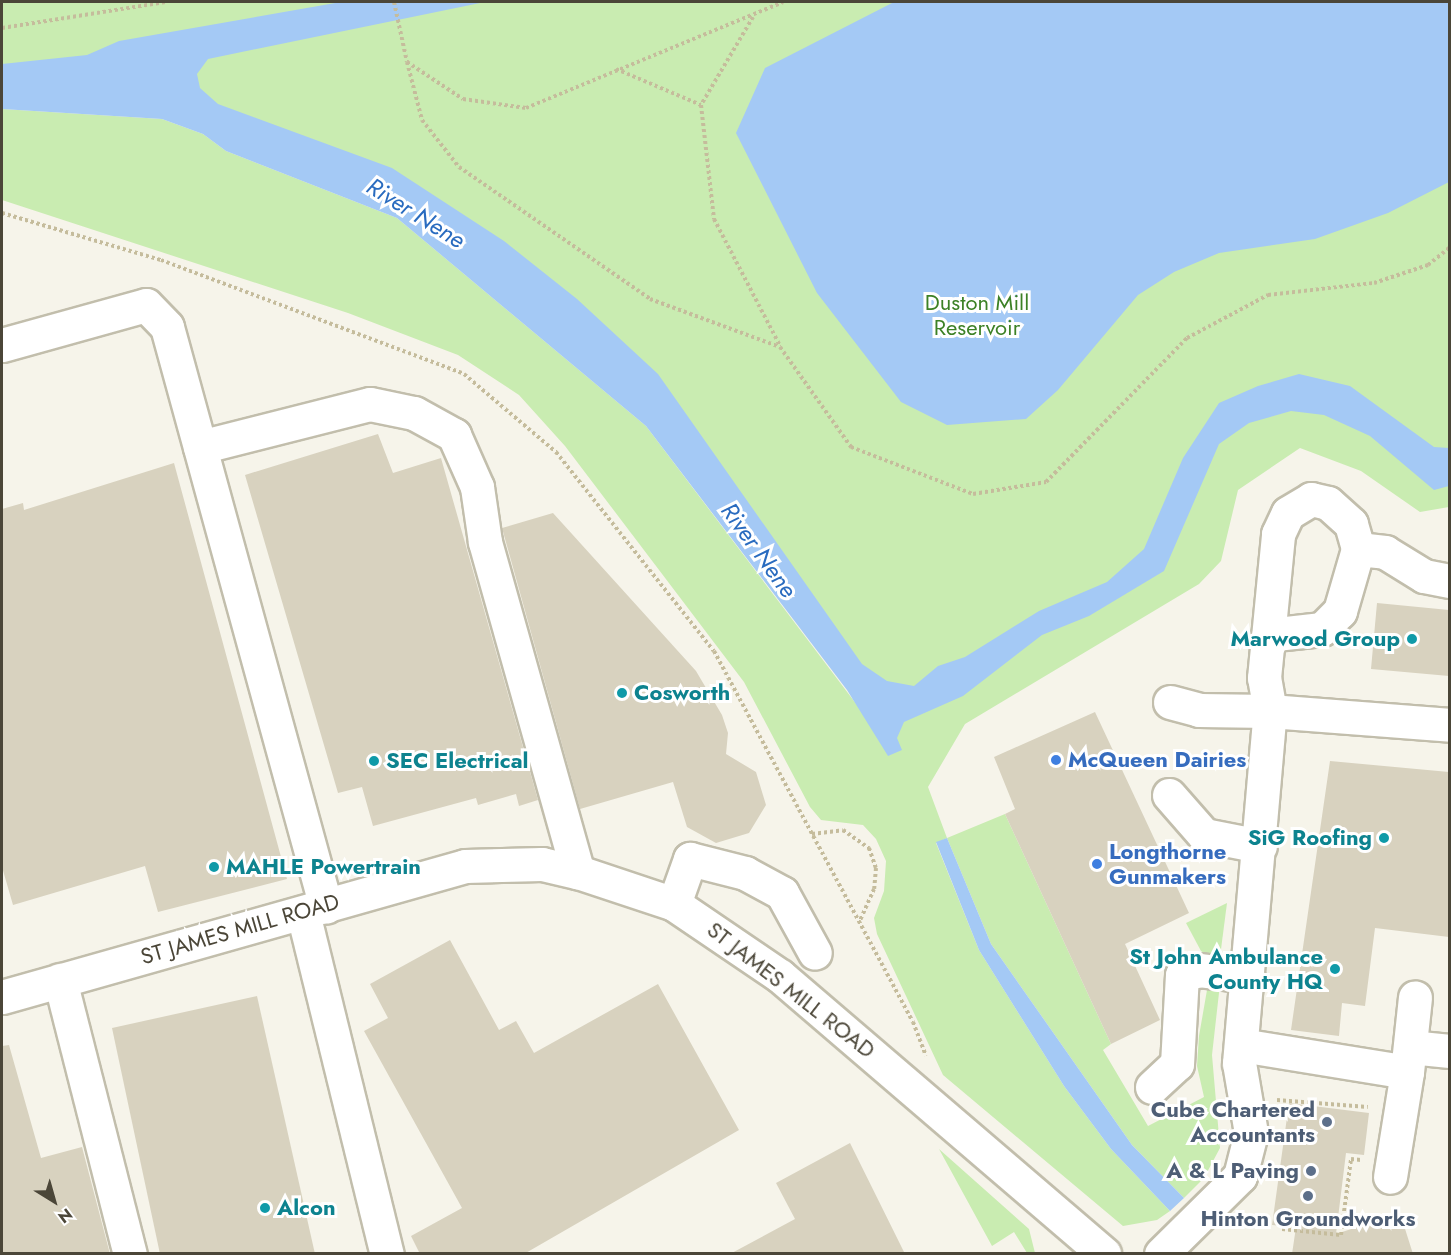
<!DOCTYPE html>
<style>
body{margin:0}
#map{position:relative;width:1451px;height:1255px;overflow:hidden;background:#f6f4ea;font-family:Jost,sans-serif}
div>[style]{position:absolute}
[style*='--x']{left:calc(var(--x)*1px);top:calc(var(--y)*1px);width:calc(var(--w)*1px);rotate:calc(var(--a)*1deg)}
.green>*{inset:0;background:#c9ecb1}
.water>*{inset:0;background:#a4c9f5}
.building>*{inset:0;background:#d8d2bf}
.path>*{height:4px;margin-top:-2px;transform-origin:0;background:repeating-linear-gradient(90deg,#c5bc9c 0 3px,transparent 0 6px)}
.roads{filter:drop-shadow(2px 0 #c2beac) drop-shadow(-2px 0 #c2beac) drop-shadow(0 2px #c2beac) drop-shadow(0 -2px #c2beac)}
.minor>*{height:33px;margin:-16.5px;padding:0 16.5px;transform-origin:16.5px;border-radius:16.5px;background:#fff}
.dots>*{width:16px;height:16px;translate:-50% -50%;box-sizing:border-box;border:3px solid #fff;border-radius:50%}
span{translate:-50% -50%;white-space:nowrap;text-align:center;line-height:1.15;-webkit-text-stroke:6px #fff;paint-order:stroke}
.park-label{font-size:22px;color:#3c8126}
.culture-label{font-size:22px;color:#0d838f;font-weight:700}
.right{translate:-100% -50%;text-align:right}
.left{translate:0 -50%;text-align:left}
.shop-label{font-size:22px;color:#366cbe;font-weight:700}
.street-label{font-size:22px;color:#4b4638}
.service-label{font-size:22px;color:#4e5e75;font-weight:700}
.water-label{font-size:24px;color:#296bbf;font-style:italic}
.frame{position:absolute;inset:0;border:3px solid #4b4638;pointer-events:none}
.north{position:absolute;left:24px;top:1171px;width:60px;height:60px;-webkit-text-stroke:4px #fff;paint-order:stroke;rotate:143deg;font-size:16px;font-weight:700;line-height:24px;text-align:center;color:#4b4638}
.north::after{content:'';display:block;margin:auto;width:21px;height:27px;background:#4b4638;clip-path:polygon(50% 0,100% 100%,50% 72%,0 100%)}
</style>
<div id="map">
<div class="green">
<div style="clip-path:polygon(2px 2px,1449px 2px,1449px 507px,1420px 512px,1361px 471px,1300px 448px,1238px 490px,1221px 561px,1199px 584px,965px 724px,928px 787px,947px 838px,1005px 814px,1111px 1044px,1103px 1050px,1148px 1126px,1204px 1097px,1197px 1066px,1199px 1036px,1207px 990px,1220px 984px,1212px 1055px,1220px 1148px,1204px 1178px,1184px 1198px,1132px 1145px,991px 944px,947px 838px,936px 843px,979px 950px,1064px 1086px,1111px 1149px,1170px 1211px,1157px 1220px,1123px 1226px,943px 1075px,877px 934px,874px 918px,884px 891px,886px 861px,876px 839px,863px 825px,821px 820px,810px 807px,744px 682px,565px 446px,519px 395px,458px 355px,348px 313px,2px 200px,2px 109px,162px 119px,203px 134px,226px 151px,397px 218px,646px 426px,857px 705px,865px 699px,661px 412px,456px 235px,133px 80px,2px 85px)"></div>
<div style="clip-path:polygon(1227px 903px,1220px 957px,1210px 957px,1201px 951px,1186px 923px)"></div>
<div style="clip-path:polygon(939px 1149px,1029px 1229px,1035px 1253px,1027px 1253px,1014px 1232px,992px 1246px)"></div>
</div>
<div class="water">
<div style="clip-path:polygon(341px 2px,485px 2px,208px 59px,197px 74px,200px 88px,218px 104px,392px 168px,504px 241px,577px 299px,658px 374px,862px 664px,887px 681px,914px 686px,938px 666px,965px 657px,1039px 611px,1107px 582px,1144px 549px,1183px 458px,1219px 403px,1258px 386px,1299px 374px,1350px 386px,1434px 447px,1449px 448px,1449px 486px,1434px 490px,1370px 436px,1324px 415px,1291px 411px,1249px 423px,1219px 444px,1164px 571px,1089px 616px,1042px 635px,963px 696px,904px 722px,897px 738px,902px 750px,888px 756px,847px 690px,646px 426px,397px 218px,226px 151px,203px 134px,162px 119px,2px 109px,2px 64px,87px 55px,119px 41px)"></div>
<div style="clip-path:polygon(894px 2px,1449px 2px,1449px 182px,1388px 213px,1315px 239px,1219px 253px,1174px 272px,1138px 295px,1058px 390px,1026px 419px,947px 425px,901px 402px,817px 293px,736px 133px,765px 68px)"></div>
<div style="clip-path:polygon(947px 838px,991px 944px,1132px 1145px,1184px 1198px,1170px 1211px,1111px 1149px,1064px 1086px,979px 950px,936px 842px)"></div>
</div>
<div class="building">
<div style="clip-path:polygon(378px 434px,393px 473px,441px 458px,538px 800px,519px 806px,516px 794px,478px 805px,476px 798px,373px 826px,362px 787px,338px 793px,245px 475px)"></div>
<div style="clip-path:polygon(174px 463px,287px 879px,158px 912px,145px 866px,13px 905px,2px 867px,2px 509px,23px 503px,24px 510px)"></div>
<div style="clip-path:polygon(553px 513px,696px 671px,722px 715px,728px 733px,726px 754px,756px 772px,766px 805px,749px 833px,716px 843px,687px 827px,673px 782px,580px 809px,502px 528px)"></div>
<div style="clip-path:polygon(1377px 603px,1449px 610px,1449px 676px,1371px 669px)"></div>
<div style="clip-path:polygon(1095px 712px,1189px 913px,1125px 944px,1160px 1020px,1111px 1044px,1005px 814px,1015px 809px,994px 757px)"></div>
<div style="clip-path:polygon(1330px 761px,1449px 772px,1449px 937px,1375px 928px,1365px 1006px,1342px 1003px,1339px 1036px,1291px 1030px)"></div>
<div style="clip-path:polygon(450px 940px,499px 1030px,516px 1021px,534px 1053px,658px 984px,739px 1130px,524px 1254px,420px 1254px,411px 1236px,462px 1208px,364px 1031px,388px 1018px,370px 984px)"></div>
<div style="clip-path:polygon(257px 996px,315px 1254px,160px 1254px,112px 1028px)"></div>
<div style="clip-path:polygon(9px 1045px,41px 1158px,82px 1147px,110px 1254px,2px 1254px,2px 1046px)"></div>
<div style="clip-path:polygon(1289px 1103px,1369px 1113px,1364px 1155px,1346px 1153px,1336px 1234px,1400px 1213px,1413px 1254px,1292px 1254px,1296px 1227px,1272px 1225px)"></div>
<div style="clip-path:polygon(850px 1143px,905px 1254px,730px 1254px,795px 1219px,776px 1183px)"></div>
</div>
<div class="path">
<div style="--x:394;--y:2;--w:61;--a:77.8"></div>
<div style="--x:407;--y:62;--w:67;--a:33.5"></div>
<div style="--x:463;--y:99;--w:64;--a:8.1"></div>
<div style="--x:526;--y:108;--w:278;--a:-22.4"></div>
<div style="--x:753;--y:17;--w:102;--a:120.6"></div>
<div style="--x:701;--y:105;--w:115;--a:83.5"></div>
<div style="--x:714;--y:219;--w:143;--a:62.5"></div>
<div style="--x:2;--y:28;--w:167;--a:-9"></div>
<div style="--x:407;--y:62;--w:60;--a:75.5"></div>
<div style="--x:422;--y:120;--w:60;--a:51.8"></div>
<div style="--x:459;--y:167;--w:232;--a:34.6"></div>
<div style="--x:650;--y:299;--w:139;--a:20.3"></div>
<div style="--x:780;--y:347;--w:123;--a:54.6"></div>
<div style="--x:851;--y:447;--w:131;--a:21.1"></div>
<div style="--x:973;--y:494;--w:74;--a:-9.3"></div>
<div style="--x:1046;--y:482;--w:202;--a:-45.6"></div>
<div style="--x:1187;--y:338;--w:92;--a:-28"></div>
<div style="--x:1268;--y:295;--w:107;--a:-6.5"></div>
<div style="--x:1374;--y:283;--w:57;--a:-18.4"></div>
<div style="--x:1428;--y:265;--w:28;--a:-39"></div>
<div style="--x:616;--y:69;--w:92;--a:23"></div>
<div style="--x:2;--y:213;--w:166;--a:16.5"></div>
<div style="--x:161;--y:260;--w:324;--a:20.6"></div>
<div style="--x:464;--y:374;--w:121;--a:40.3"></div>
<div style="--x:556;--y:452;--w:254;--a:51.6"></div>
<div style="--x:714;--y:651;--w:421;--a:61.8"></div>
<div style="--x:913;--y:1022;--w:36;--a:69"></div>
<div style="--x:812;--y:834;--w:31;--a:-7"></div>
<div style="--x:843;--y:830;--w:32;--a:35"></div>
<div style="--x:869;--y:848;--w:21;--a:71"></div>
<div style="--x:876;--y:868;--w:21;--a:95"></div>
<div style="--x:874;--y:889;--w:35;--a:114"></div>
<div style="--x:1277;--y:1100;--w:91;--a:4.4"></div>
<div style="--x:1282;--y:1229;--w:59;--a:5.8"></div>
<div style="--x:1341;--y:1235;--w:77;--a:-82.5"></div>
<div style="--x:1351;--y:1159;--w:10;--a:6"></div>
</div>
<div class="roads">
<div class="minor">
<div style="--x:2;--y:345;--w:149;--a:-15.5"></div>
<div style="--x:146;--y:305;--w:30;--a:46"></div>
<div style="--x:167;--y:327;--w:601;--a:74.67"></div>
<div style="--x:200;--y:447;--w:175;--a:-14.2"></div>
<div style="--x:370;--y:404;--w:45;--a:11.6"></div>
<div style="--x:414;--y:413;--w:46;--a:28.8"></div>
<div style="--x:454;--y:435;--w:57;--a:66.1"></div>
<div style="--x:477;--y:487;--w:56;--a:81.7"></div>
<div style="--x:485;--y:542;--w:343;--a:74.3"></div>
<div style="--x:1358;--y:549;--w:27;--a:6"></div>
<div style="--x:1385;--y:552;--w:46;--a:31.6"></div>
<div style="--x:1424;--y:576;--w:26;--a:11"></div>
<div style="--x:1170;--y:702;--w:30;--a:15"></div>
<div style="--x:1199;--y:710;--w:71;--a:0.8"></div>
<div style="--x:1270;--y:711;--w:34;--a:-100"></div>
<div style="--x:1264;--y:678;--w:145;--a:-84.4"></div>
<div style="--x:1278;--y:534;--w:23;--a:-65"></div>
<div style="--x:1288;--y:513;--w:27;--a:-31"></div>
<div style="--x:1311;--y:499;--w:17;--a:13"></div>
<div style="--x:1328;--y:503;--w:31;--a:42"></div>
<div style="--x:1351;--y:524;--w:26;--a:74"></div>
<div style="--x:1358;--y:549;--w:65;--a:106.2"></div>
<div style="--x:1340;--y:611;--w:25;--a:135"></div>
<div style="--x:1322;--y:629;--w:54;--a:173.7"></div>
<div style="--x:1169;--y:795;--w:53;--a:48.8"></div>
<div style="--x:1204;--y:835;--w:57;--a:11.1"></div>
<div style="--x:674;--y:904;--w:48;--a:-70.4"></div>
<div style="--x:690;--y:859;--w:57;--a:14.3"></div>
<div style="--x:745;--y:873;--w:42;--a:28.4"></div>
<div style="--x:782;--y:893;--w:68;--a:61.2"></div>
<div style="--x:303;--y:913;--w:351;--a:76.2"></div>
<div style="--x:60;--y:980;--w:283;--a:75.7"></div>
<div style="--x:2;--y:997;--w:481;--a:-15.8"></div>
<div style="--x:465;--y:866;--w:77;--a:-1.5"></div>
<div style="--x:542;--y:864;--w:37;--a:13"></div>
<div style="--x:578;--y:872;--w:101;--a:18.4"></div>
<div style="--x:674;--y:904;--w:128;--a:34.2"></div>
<div style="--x:780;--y:976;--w:427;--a:40.6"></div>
<div style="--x:1241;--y:1045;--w:168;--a:9.2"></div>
<div style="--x:1407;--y:1072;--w:106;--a:99.2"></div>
<div style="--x:1410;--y:1047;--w:40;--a:5.7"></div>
<div style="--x:1407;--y:1072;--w:75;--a:-83.9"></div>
<div style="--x:1152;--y:1087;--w:34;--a:-43"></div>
<div style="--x:1177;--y:1064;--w:89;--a:-86.8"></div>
<div style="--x:1182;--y:975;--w:18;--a:-16"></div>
<div style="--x:1199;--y:970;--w:49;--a:7"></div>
<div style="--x:1161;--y:1254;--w:111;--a:-44.6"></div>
<div style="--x:1240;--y:1176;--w:44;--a:-75.7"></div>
<div style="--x:1251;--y:1133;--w:71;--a:-99.7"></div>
<div style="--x:1239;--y:1063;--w:353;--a:-85"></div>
<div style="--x:1270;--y:711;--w:181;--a:4.4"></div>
</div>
</div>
<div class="dots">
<div style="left:1412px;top:639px;background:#0f9aa8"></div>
<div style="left:622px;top:693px;background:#0f9aa8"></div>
<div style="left:1056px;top:760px;background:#3f7fe0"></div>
<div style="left:374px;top:761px;background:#0f9aa8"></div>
<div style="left:1384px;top:838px;background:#0f9aa8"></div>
<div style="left:1097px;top:864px;background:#3f7fe0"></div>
<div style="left:214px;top:867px;background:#0f9aa8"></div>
<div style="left:1335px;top:969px;background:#0f9aa8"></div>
<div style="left:1327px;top:1122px;background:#5c6f8a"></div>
<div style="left:1311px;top:1171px;background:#5c6f8a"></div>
<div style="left:1308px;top:1196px;background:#5c6f8a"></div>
<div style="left:265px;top:1208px;background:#0f9aa8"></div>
</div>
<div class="park-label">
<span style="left:977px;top:315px">Duston Mill<br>Reservoir</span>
</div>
<div class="culture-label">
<span class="right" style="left:1400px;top:639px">Marwood Group</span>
<span class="left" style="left:634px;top:693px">Cosworth</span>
<span class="left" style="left:386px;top:761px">SEC Electrical</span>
<span class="right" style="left:1372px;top:838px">SiG Roofing</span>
<span class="left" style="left:226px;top:867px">MAHLE Powertrain</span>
<span class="right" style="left:1323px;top:969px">St John Ambulance<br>County HQ</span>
<span class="left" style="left:277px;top:1208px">Alcon</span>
</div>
<div class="shop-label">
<span class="left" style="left:1068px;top:760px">McQueen Dairies</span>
<span class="left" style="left:1109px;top:864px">Longthorne<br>Gunmakers</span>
</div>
<div class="street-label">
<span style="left:240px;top:929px;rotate:-16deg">ST JAMES MILL ROAD</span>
<span style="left:791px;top:990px;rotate:38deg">ST JAMES MILL ROAD</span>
</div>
<div class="service-label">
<span class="right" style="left:1315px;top:1122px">Cube Chartered<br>Accountants</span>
<span class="right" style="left:1299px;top:1171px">A &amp; L Paving</span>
<span style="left:1308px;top:1219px">Hinton Groundworks</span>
</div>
<div class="water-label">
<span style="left:416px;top:213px;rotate:32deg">River Nene</span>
<span style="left:759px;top:550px;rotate:54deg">River Nene</span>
</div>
<div class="frame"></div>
<div class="north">N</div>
</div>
